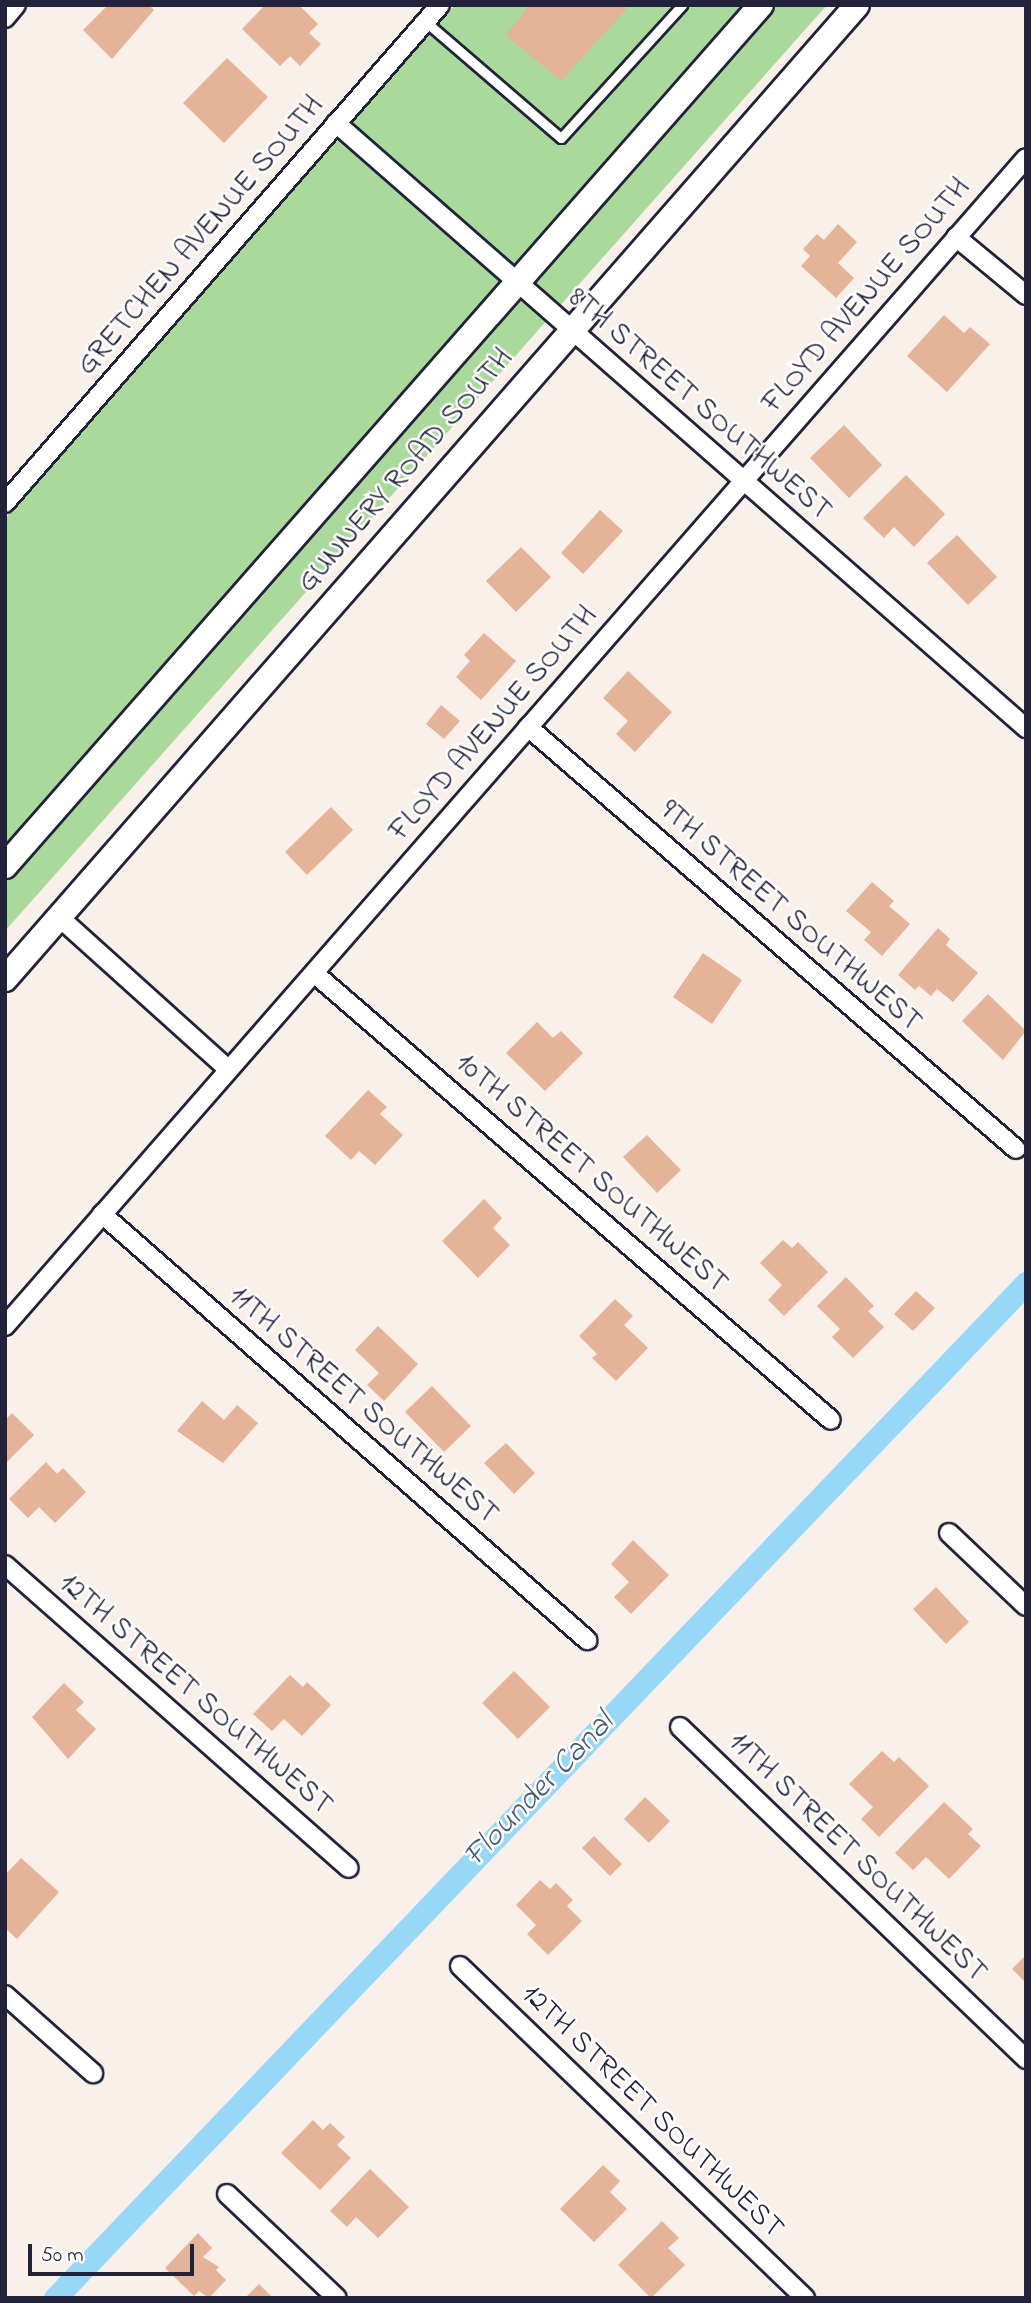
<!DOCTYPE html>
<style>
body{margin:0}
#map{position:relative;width:1031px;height:2303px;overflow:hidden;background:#faf0ea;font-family:"Indie Flower",sans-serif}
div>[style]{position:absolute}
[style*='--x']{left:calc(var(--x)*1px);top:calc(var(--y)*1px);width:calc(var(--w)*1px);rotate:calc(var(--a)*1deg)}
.green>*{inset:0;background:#aada9b}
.canal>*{height:23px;margin:-11.5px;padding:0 11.5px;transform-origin:11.5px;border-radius:11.5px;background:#97d8f9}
.building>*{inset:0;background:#e5b397}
.roads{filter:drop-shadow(2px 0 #22223b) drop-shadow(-2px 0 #22223b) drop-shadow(0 2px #22223b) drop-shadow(0 -2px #22223b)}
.service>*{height:9px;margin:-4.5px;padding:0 4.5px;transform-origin:4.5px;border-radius:4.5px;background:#fff}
.minor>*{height:18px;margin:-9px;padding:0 9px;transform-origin:9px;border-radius:9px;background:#fff}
.secondary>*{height:24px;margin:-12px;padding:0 12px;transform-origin:12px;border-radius:12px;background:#fff}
span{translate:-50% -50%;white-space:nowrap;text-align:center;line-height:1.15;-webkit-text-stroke:5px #fff;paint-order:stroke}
.street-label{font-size:30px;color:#22223b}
.water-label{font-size:32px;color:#455974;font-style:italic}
.frame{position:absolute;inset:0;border:7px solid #22223b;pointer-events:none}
.scale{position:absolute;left:28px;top:2244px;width:166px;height:32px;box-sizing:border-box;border:4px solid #22223b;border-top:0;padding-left:9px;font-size:21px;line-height:24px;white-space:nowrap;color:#22223b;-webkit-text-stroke:5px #fff;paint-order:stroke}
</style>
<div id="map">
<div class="green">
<div style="clip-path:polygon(455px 5px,746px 5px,5px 848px,5px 519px)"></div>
<div style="clip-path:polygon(777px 5px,827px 5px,5px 931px,5px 883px)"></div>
</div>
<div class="canal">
<div style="--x:55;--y:2298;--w:1405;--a:-46.27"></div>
</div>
<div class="building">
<div style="clip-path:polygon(108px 5px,149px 5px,154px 10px,112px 59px,83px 30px)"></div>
<div style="clip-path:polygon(265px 5px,299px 5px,318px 24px,309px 33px,321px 44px,300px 66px,290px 56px,280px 66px,242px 29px)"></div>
<div style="clip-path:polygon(530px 5px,630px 5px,561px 81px,506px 35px)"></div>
<div style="clip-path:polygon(227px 58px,268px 97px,224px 143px,183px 103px)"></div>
<div style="clip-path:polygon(838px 224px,857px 242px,838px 263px,854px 278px,836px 298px,801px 266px,810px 256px,803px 249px,817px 234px,824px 240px)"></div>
<div style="clip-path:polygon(944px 315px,964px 333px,970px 327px,990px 344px,947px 392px,907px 356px)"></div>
<div style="clip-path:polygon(844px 425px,882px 465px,849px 498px,810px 458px)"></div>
<div style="clip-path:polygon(906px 475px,945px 514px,914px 547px,894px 527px,884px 538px,863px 518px)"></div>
<div style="clip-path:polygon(600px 510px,623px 531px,583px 574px,561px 553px)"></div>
<div style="clip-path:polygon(957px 535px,997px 577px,968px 605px,927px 563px)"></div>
<div style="clip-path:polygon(521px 547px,551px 577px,516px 612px,486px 581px)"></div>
<div style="clip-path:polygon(484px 633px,516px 661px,481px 700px,456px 677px,470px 661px,464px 655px)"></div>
<div style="clip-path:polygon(628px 671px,672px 712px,635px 752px,616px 734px,628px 721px,603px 698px)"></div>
<div style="clip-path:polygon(441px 705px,460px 721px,444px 739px,426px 724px)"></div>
<div style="clip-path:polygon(331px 807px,353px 830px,307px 875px,285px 852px)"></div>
<div style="clip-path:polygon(872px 882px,894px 901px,889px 906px,910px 924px,882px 956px,864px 940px,871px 932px,846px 911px)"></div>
<div style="clip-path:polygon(938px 928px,950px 939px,946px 945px,978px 973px,953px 1002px,937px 989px,931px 996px,919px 986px,915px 990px,898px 975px)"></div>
<div style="clip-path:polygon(703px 953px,742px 980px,712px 1024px,673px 997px)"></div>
<div style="clip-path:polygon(988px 994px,1026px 1031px,1003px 1060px,962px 1021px)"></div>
<div style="clip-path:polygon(537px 1022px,553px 1038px,561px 1031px,583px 1053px,545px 1091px,506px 1053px)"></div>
<div style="clip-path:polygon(368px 1090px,387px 1107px,380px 1114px,403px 1135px,375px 1165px,359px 1151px,351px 1160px,325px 1136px)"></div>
<div style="clip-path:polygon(647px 1135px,681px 1170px,657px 1193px,623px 1157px)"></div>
<div style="clip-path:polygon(484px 1199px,502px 1218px,493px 1228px,510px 1245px,478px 1278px,442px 1241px)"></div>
<div style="clip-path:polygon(783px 1240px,792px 1248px,798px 1242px,828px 1272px,784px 1316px,768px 1300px,782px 1285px,760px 1263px)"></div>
<div style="clip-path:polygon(846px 1277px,874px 1306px,868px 1311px,884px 1327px,853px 1358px,832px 1337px,840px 1329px,817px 1306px)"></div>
<div style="clip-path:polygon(916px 1291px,935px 1308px,913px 1331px,894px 1314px)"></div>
<div style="clip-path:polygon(615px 1299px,633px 1316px,624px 1325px,648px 1348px,616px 1381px,592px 1358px,597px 1354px,579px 1336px)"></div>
<div style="clip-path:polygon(378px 1326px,418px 1364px,384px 1401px,367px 1385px,379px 1373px,355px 1350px)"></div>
<div style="clip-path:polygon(432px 1386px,471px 1426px,444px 1452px,405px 1412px)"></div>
<div style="clip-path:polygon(202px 1401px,224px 1420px,237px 1405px,258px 1423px,223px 1463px,177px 1431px)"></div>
<div style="clip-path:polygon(12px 1413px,34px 1435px,5px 1464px,5px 1420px)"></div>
<div style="clip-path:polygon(506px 1443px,535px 1473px,514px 1494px,484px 1463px)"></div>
<div style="clip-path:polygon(46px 1462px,57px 1474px,63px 1468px,86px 1492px,55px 1523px,39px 1507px,28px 1518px,9px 1499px)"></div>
<div style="clip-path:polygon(633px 1540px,669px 1575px,631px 1614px,614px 1597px,629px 1582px,611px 1564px)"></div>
<div style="clip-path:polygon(936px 1587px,969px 1622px,946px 1644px,913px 1609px)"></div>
<div style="clip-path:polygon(514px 1671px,550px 1707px,518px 1739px,482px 1703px)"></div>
<div style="clip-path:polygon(290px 1675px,303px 1687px,307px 1682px,331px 1705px,302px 1736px,284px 1719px,272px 1731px,253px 1714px)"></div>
<div style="clip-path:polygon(64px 1683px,84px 1702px,76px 1710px,96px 1729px,68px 1759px,32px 1717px)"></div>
<div style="clip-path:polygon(882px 1751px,894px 1762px,899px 1757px,929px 1786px,879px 1837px,861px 1819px,873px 1807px,849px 1784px)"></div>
<div style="clip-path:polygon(645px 1797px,670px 1821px,649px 1843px,624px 1819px)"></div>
<div style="clip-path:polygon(944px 1802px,973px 1829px,968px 1834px,981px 1846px,949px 1879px,926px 1857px,913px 1870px,895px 1853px)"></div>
<div style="clip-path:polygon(594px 1836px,622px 1864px,610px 1876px,582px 1848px)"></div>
<div style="clip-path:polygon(21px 1858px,59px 1892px,17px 1939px,5px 1928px,5px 1875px)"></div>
<div style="clip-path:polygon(540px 1880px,550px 1889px,556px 1883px,573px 1900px,567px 1906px,582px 1921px,548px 1955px,527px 1934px,536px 1925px,516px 1905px)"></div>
<div style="clip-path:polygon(1026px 1955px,1026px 1983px,1012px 1969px)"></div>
<div style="clip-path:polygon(313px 2120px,323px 2130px,330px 2123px,345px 2137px,337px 2145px,351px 2158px,320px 2190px,281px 2153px)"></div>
<div style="clip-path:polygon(603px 2165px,620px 2181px,610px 2192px,627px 2209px,594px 2242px,560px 2209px)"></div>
<div style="clip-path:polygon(370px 2169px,409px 2207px,378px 2238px,356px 2217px,347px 2227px,330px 2211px)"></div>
<div style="clip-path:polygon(662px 2221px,679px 2238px,668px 2248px,685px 2265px,651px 2298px,618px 2265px)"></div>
<div style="clip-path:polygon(198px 2233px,212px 2248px,203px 2257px,219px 2267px,216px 2270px,226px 2280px,209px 2298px,199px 2291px,194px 2296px,165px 2268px)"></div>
<div style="clip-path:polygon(259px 2284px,273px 2298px,245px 2298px)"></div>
</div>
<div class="roads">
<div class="service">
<div style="--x:426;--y:22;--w:178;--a:40.7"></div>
<div style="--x:561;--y:138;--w:180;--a:-47.7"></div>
</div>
<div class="minor">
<div style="--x:5;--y:18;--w:17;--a:-50"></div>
<div style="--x:336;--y:123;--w:918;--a:41.24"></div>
<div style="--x:956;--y:237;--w:91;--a:39.6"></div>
<div style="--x:5;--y:503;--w:661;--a:-48.86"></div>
<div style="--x:528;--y:727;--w:645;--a:40.85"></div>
<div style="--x:59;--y:917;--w:227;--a:42"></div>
<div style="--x:314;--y:973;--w:683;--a:40.85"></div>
<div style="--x:102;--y:1214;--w:646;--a:41.29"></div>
<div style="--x:5;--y:1326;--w:1551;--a:-48.84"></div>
<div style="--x:949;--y:1533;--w:106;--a:43.5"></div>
<div style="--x:5;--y:1565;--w:458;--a:41.4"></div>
<div style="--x:680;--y:1727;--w:480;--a:43.8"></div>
<div style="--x:460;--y:1966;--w:479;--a:43.9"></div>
<div style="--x:5;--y:1995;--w:118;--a:41.6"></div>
<div style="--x:227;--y:2194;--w:151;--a:43.4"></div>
</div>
<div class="secondary">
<div style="--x:5;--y:866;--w:1146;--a:-48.72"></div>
<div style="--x:5;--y:979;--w:1294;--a:-48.82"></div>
</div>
</div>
<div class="street-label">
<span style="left:201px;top:236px;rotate:-49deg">GRETCHEN AVENUE SOUTH</span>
<span style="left:867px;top:296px;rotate:-49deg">FLOYD AVENUE SOUTH</span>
<span style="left:699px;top:405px;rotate:41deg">8TH STREET SOUTHWEST</span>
<span style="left:406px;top:471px;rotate:-49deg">GUNNERY ROAD SOUTH</span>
<span style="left:494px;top:724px;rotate:-49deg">FLOYD AVENUE SOUTH</span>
<span style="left:790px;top:917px;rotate:41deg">9TH STREET SOUTHWEST</span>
<span style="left:591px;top:1174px;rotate:41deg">10TH STREET SOUTHWEST</span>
<span style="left:363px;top:1406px;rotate:41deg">11TH STREET SOUTHWEST</span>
<span style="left:195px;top:1695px;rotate:41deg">12TH STREET SOUTHWEST</span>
<span style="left:857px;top:1858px;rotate:44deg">11TH STREET SOUTHWEST</span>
<span style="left:652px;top:2112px;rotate:44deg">12TH STREET SOUTHWEST</span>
</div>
<div class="water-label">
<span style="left:540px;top:1791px;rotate:-46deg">Flounder Canal</span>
</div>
<div class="frame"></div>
<div class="scale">50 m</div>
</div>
